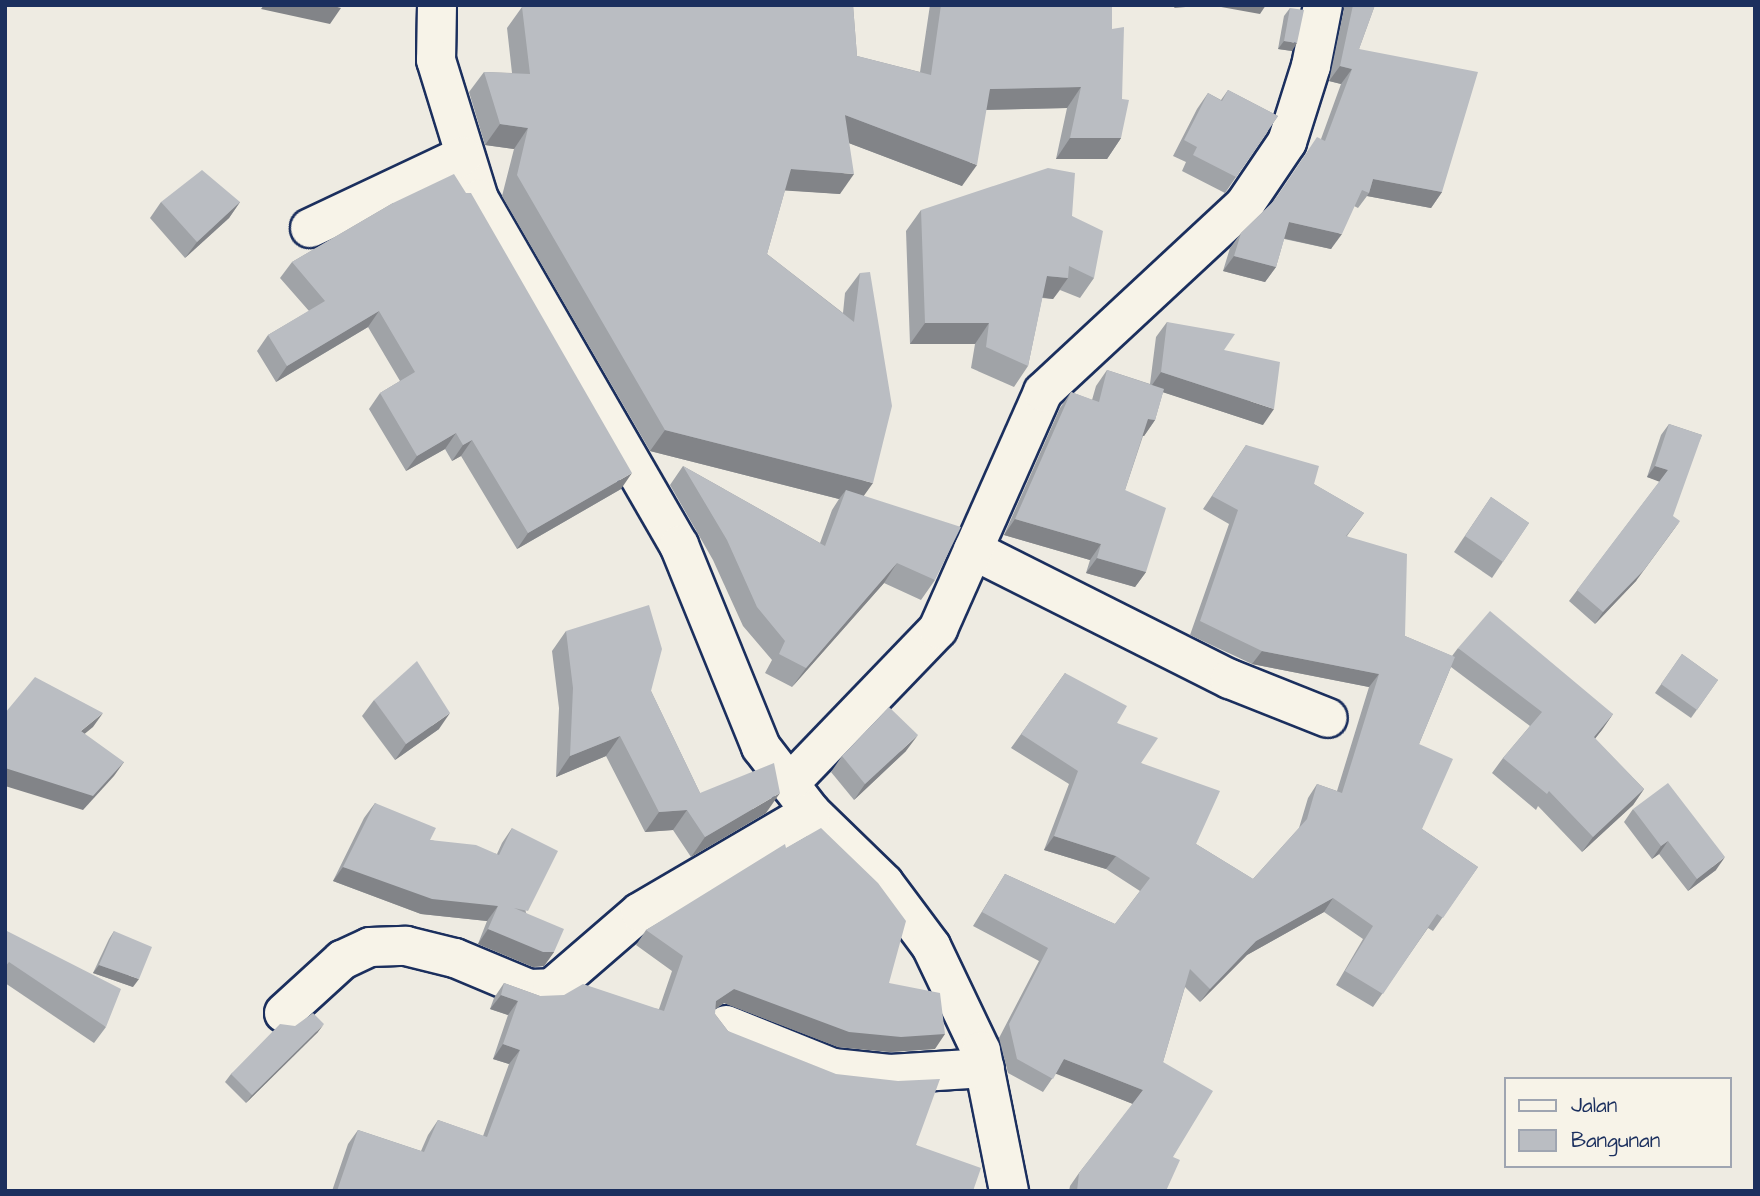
<!DOCTYPE html>
<style>
body{margin:0}
#map{position:relative;width:1760px;height:1196px;overflow:hidden;background:#eeebe2;font-family:"Architects Daughter",sans-serif}
div>[style]{position:absolute}
[style*='--x']{left:calc(var(--x)*1px);top:calc(var(--y)*1px);width:calc(var(--w)*1px);rotate:calc(var(--a)*1deg)}
.roads{filter:drop-shadow(2px 0 #1b2f5e) drop-shadow(-2px 0 #1b2f5e) drop-shadow(0 2px #1b2f5e) drop-shadow(0 -2px #1b2f5e)}
.street>*{height:38px;margin:-19px;padding:0 19px;transform-origin:19px;border-radius:19px;background:#f7f3e8}
.wall>*{inset:0;background:#a0a3a7}
.shaded-wall>*{inset:0;background:#828488}
.building>*{inset:0;background:#babdc2}
span{translate:-50% -50%;white-space:nowrap;text-align:center;line-height:1.15;-webkit-text-stroke:6px #f7f3e8;paint-order:stroke}
.frame{position:absolute;inset:0;border:7px solid #1b2f5e;pointer-events:none}
.legend{position:absolute;left:1504px;top:1077px;width:228px;height:91px;box-sizing:border-box;background:#f7f3e8;border:2px solid #9fa5b1;margin:0;padding:9px 12px;list-style:none;font-size:21px;color:#1b2f5e}
.legend li{display:flex;align-items:center;gap:14px;height:35px}
.legend b{width:35px;border:2px solid #9fa5b1}
</style>
<div id="map">
<div class="roads">
<div class="street">
<div style="--x:437;--y:5;--w:55;--a:91"></div>
<div style="--x:436;--y:60;--w:145;--a:72.8"></div>
<div style="--x:479;--y:199;--w:400;--a:60"></div>
<div style="--x:679;--y:545;--w:218;--a:67.9"></div>
<div style="--x:761;--y:747;--w:82;--a:52.4"></div>
<div style="--x:811;--y:812;--w:102;--a:44.2"></div>
<div style="--x:884;--y:883;--w:79;--a:53.3"></div>
<div style="--x:931;--y:946;--w:116;--a:64.5"></div>
<div style="--x:981;--y:1051;--w:143;--a:78.7"></div>
<div style="--x:310;--y:228;--w:169;--a:-25.2"></div>
<div style="--x:973;--y:550;--w:288;--a:26.7"></div>
<div style="--x:1230;--y:679;--w:105;--a:21.7"></div>
<div style="--x:789;--y:784;--w:215;--a:-46.1"></div>
<div style="--x:938;--y:629;--w:259;--a:-66.1"></div>
<div style="--x:1043;--y:392;--w:276;--a:-42.9"></div>
<div style="--x:1245;--y:204;--w:75;--a:-55.9"></div>
<div style="--x:1287;--y:142;--w:80;--a:-72.5"></div>
<div style="--x:1311;--y:66;--w:62;--a:-78.9"></div>
<div style="--x:284;--y:1013;--w:79;--a:-42.4"></div>
<div style="--x:342;--y:960;--w:31;--a:-25"></div>
<div style="--x:370;--y:947;--w:36;--a:-2"></div>
<div style="--x:406;--y:946;--w:50;--a:13.8"></div>
<div style="--x:455;--y:958;--w:80;--a:22.7"></div>
<div style="--x:529;--y:989;--w:23;--a:-2"></div>
<div style="--x:552;--y:988;--w:116;--a:-40.8"></div>
<div style="--x:640;--y:912;--w:198;--a:-30.3"></div>
<div style="--x:726;--y:1025;--w:115;--a:21.9"></div>
<div style="--x:833;--y:1068;--w:57;--a:6"></div>
<div style="--x:890;--y:1074;--w:95;--a:-3.6"></div>
</div>
</div>
<div class="wall">
<div style="clip-path:polygon(532px 5px,853px 5px,857px 56px,920px 72px,930px 5px,1112px 5px,1112px 29px,1122px 99px,1121px 138px,1107px 159px,1056px 159px,1067px 108px,986px 110px,962px 186px,849px 143px,840px 194px,785px 190px,767px 254px,843px 313px,845px 293px,860px 273px,864px 496px,935px 580px,921px 600px,884px 583px,792px 687px,765px 673px,772px 660px,743px 626px,713px 560px,670px 485px,683px 466px,820px 543px,832px 510px,839px 499px,650px 451px,502px 196px,514px 149px,485px 145px,469px 92px,484px 72px,512px 73px,507px 28px,522px 7px,531px 7px)"></div>
<div style="clip-path:polygon(1343px 5px,1375px 5px,1359px 49px,1442px 192px,1431px 208px,1367px 196px,1358px 208px,1354px 206px,1331px 249px,1284px 239px,1276px 267px,1265px 282px,1223px 271px,1230px 248px,1241px 233px,1273px 202px,1321px 139px,1341px 84px,1329px 81px,1344px 9px)"></div>
<div style="clip-path:polygon(1290px 8px,1292px 51px,1278px 49px,1284px 16px)"></div>
<div style="clip-path:polygon(1228px 90px,1278px 116px,1225px 193px,1182px 171px,1186px 162px,1173px 156px,1197px 109px,1208px 93px,1221px 100px)"></div>
<div style="clip-path:polygon(161px 202px,240px 202px,229px 218px,185px 258px,150px 218px)"></div>
<div style="clip-path:polygon(393px 203px,621px 489px,517px 549px,461px 456px,452px 461px,445px 449px,406px 471px,369px 409px,380px 393px,400px 381px,368px 327px,276px 382px,257px 351px,268px 335px,309px 311px,280px 278px,292px 262px)"></div>
<div style="clip-path:polygon(921px 210px,1072px 216px,1094px 278px,1080px 298px,1060px 290px,1053px 299px,1042px 298px,1028px 366px,1014px 387px,971px 368px,975px 344px,910px 344px,906px 231px)"></div>
<div style="clip-path:polygon(1167px 322px,1224px 350px,1263px 425px,1163px 392px,1155px 420px,1144px 436px,1143px 436px,1125px 490px,1146px 572px,1135px 587px,1086px 573px,1090px 560px,1004px 535px,1060px 408px,1071px 392px,1092px 400px,1096px 386px,1107px 370px,1150px 384px,1156px 337px)"></div>
<div style="clip-path:polygon(1669px 424px,1702px 435px,1636px 581px,1595px 624px,1569px 601px,1660px 481px,1647px 477px,1661px 435px)"></div>
<div style="clip-path:polygon(1246px 445px,1364px 513px,1347px 536px,1405px 636px,1452px 656px,1458px 648px,1613px 714px,1595px 739px,1644px 789px,1633px 805px,1582px 852px,1538px 806px,1536px 810px,1492px 773px,1503px 758px,1530px 726px,1451px 667px,1419px 744px,1422px 829px,1478px 867px,1433px 931px,1428px 928px,1373px 1007px,1336px 985px,1363px 939px,1324px 912px,1247px 955px,1200px 1002px,1185px 987px,1163px 1062px,1173px 1157px,1166px 1191px,1069px 1191px,1070px 1186px,1079px 1173px,1133px 1104px,1056px 1073px,1043px 1092px,1008px 1073px,999px 1038px,1039px 961px,973px 926px,1005px 874px,1115px 924px,1140px 891px,1106px 869px,1044px 850px,1069px 784px,1011px 748px,1065px 673px,1117px 723px,1141px 763px,1196px 844px,1253px 879px,1299px 828px,1308px 798px,1317px 784px,1337px 791px,1369px 687px,1252px 664px,1190px 635px,1229px 524px,1203px 509px)"></div>
<div style="clip-path:polygon(1491px 497px,1529px 523px,1492px 578px,1454px 552px)"></div>
<div style="clip-path:polygon(566px 631px,651px 691px,700px 793px,766px 813px,691px 857px,673px 830px,645px 832px,606px 756px,556px 777px,559px 708px,552px 651px)"></div>
<div style="clip-path:polygon(1682px 654px,1718px 680px,1691px 718px,1655px 693px)"></div>
<div style="clip-path:polygon(374px 700px,439px 729px,395px 760px,362px 716px)"></div>
<div style="clip-path:polygon(906px 751px,854px 800px,831px 772px,842px 756px)"></div>
<div style="clip-path:polygon(375px 803px,430px 840px,497px 854px,502px 843px,512px 828px,526px 913px,554px 952px,544px 966px,533px 967px,478px 944px,487px 921px,421px 914px,333px 881px,364px 818px)"></div>
<div style="clip-path:polygon(1633px 809px,1716px 870px,1688px 891px,1659px 854px,1652px 859px,1624px 822px)"></div>
<div style="clip-path:polygon(786px 848px,889px 983px,935px 1049px,890px 1052px,838px 1047px,724px 1003px,715px 1009px,715px 1014px,728px 1031px,916px 1145px,973px 1191px,332px 1191px,348px 1144px,358px 1130px,421px 1151px,428px 1135px,438px 1120px,483px 1136px,509px 1064px,493px 1059px,508px 1015px,490px 1009px,494px 998px,504px 983px,540px 996px,659px 1009px,672px 971px,636px 945px,646px 930px)"></div>
<div style="clip-path:polygon(5px 930px,106px 1027px,94px 1043px,5px 983px)"></div>
<div style="clip-path:polygon(114px 931px,133px 987px,93px 973px,109px 939px)"></div>
<div style="clip-path:polygon(295px 1026px,318px 1032px,246px 1103px,225px 1082px,231px 1074px)"></div>
</div>
<div class="shaded-wall">
<div style="clip-path:polygon(264px 5px,330px 5px,341px 8px,330px 24px,261px 9px)"></div>
<div style="clip-path:polygon(1176px 5px,1209px 5px,1174px 8px)"></div>
<div style="clip-path:polygon(1210px 5px,1266px 5px,1260px 14px)"></div>
<div style="clip-path:polygon(1284px 41px,1297px 43px,1292px 51px,1278px 49px)"></div>
<div style="clip-path:polygon(1340px 66px,1352px 69px,1341px 84px,1329px 81px)"></div>
<div style="clip-path:polygon(1081px 87px,1067px 108px,975px 110px,990px 89px)"></div>
<div style="clip-path:polygon(845px 115px,977px 165px,962px 186px,830px 136px)"></div>
<div style="clip-path:polygon(500px 124px,528px 128px,514px 149px,485px 145px)"></div>
<div style="clip-path:polygon(1070px 138px,1121px 138px,1107px 159px,1056px 159px)"></div>
<div style="clip-path:polygon(791px 169px,854px 174px,840px 194px,777px 190px)"></div>
<div style="clip-path:polygon(1373px 179px,1442px 192px,1431px 208px,1367px 196px,1369px 193px)"></div>
<div style="clip-path:polygon(240px 202px,229px 218px,185px 258px,197px 242px)"></div>
<div style="clip-path:polygon(1289px 222px,1342px 234px,1331px 249px,1278px 237px)"></div>
<div style="clip-path:polygon(1234px 256px,1276px 267px,1265px 282px,1223px 271px)"></div>
<div style="clip-path:polygon(1047px 276px,1068px 278px,1053px 299px,1032px 296px)"></div>
<div style="clip-path:polygon(379px 311px,368px 327px,276px 382px,287px 366px)"></div>
<div style="clip-path:polygon(925px 323px,989px 323px,975px 344px,910px 344px)"></div>
<div style="clip-path:polygon(1161px 372px,1274px 409px,1263px 425px,1150px 388px)"></div>
<div style="clip-path:polygon(1148px 419px,1155px 420px,1144px 436px,1137px 435px)"></div>
<div style="clip-path:polygon(665px 430px,873px 483px,858px 504px,846px 490px,839px 499px,650px 451px)"></div>
<div style="clip-path:polygon(456px 433px,445px 449px,406px 471px,417px 456px)"></div>
<div style="clip-path:polygon(472px 440px,461px 456px,452px 461px,463px 445px)"></div>
<div style="clip-path:polygon(1655px 466px,1668px 470px,1660px 482px,1647px 477px)"></div>
<div style="clip-path:polygon(632px 473px,621px 489px,517px 549px,528px 533px)"></div>
<div style="clip-path:polygon(1015px 519px,1101px 544px,1090px 560px,1004px 535px)"></div>
<div style="clip-path:polygon(1680px 521px,1636px 581px,1595px 624px,1603px 612px)"></div>
<div style="clip-path:polygon(1097px 558px,1146px 572px,1135px 587px,1086px 573px)"></div>
<div style="clip-path:polygon(897px 563px,884px 583px,792px 687px,806px 668px)"></div>
<div style="clip-path:polygon(1262px 651px,1379px 674px,1369px 687px,1252px 664px)"></div>
<div style="clip-path:polygon(103px 713px,93px 727px,71px 745px,81px 731px)"></div>
<div style="clip-path:polygon(450px 713px,439px 729px,395px 760px,406px 744px)"></div>
<div style="clip-path:polygon(1613px 714px,1602px 730px,1583px 753px,1594px 737px)"></div>
<div style="clip-path:polygon(918px 735px,906px 751px,854px 800px,865px 784px)"></div>
<div style="clip-path:polygon(620px 736px,606px 756px,556px 777px,570px 756px)"></div>
<div style="clip-path:polygon(124px 762px,114px 776px,83px 810px,5px 786px,5px 768px)"></div>
<div style="clip-path:polygon(1644px 789px,1633px 805px,1582px 852px,1593px 837px)"></div>
<div style="clip-path:polygon(780px 793px,766px 813px,691px 857px,705px 837px)"></div>
<div style="clip-path:polygon(687px 810px,673px 830px,645px 832px,659px 812px)"></div>
<div style="clip-path:polygon(1054px 836px,1116px 856px,1106px 869px,1044px 850px)"></div>
<div style="clip-path:polygon(1668px 841px,1659px 854px,1652px 859px,1661px 846px)"></div>
<div style="clip-path:polygon(1725px 857px,1716px 870px,1688px 891px,1697px 879px)"></div>
<div style="clip-path:polygon(343px 867px,498px 906px,487px 921px,421px 914px,333px 881px)"></div>
<div style="clip-path:polygon(1333px 898px,1324px 912px,1247px 955px,1200px 1002px,1210px 989px,1256px 941px)"></div>
<div style="clip-path:polygon(488px 929px,554px 952px,544px 966px,533px 967px,478px 944px)"></div>
<div style="clip-path:polygon(99px 965px,139px 979px,133px 987px,93px 973px)"></div>
<div style="clip-path:polygon(734px 989px,945px 1034px,935px 1049px,890px 1052px,838px 1047px,724px 1003px,706px 1016px,716px 1001px)"></div>
<div style="clip-path:polygon(501px 995px,518px 1001px,508px 1015px,490px 1009px)"></div>
<div style="clip-path:polygon(324px 1024px,318px 1032px,246px 1103px,252px 1095px)"></div>
<div style="clip-path:polygon(503px 1044px,520px 1050px,509px 1064px,493px 1059px)"></div>
<div style="clip-path:polygon(1064px 1059px,1143px 1090px,1133px 1104px,1054px 1073px)"></div>
</div>
<div class="building">
<div style="clip-path:polygon(541px 5px,853px 5px,857px 56px,931px 75px,941px 5px,1112px 5px,1112px 29px,1124px 27px,1122px 99px,1129px 100px,1121px 138px,1070px 138px,1081px 87px,990px 89px,977px 165px,845px 115px,854px 174px,791px 169px,767px 254px,854px 322px,860px 273px,870px 272px,892px 406px,873px 483px,665px 430px,517px 175px,528px 128px,500px 124px,484px 72px,530px 74px,522px 7px,540px 7px)"></div>
<div style="clip-path:polygon(1353px 5px,1375px 5px,1359px 49px,1478px 72px,1442px 192px,1373px 179px,1369px 193px,1362px 190px,1342px 234px,1289px 222px,1276px 267px,1234px 256px,1241px 233px,1274px 201px,1317px 137px,1325px 141px,1352px 69px,1340px 66px)"></div>
<div style="clip-path:polygon(1290px 8px,1304px 10px,1297px 43px,1284px 41px)"></div>
<div style="clip-path:polygon(1228px 90px,1278px 116px,1236px 177px,1193px 155px,1197px 147px,1184px 140px,1208px 93px,1222px 101px)"></div>
<div style="clip-path:polygon(1048px 168px,1075px 173px,1072px 216px,1103px 231px,1094px 278px,1069px 266px,1068px 278px,1047px 276px,1028px 366px,986px 347px,989px 323px,925px 323px,921px 210px)"></div>
<div style="clip-path:polygon(202px 170px,240px 202px,197px 242px,161px 202px)"></div>
<div style="clip-path:polygon(454px 174px,466px 193px,471px 193px,632px 473px,528px 533px,472px 440px,463px 445px,456px 433px,417px 456px,380px 393px,415px 372px,379px 311px,287px 366px,268px 335px,325px 301px,292px 262px,393px 203px)"></div>
<div style="clip-path:polygon(1167px 322px,1235px 334px,1224px 350px,1280px 362px,1274px 409px,1161px 372px)"></div>
<div style="clip-path:polygon(1107px 370px,1164px 389px,1155px 420px,1148px 419px,1125px 490px,1166px 508px,1146px 572px,1097px 558px,1101px 544px,1015px 519px,1071px 392px,1099px 402px)"></div>
<div style="clip-path:polygon(1669px 424px,1702px 435px,1673px 516px,1680px 521px,1644px 570px,1603px 612px,1577px 590px,1668px 470px,1655px 466px)"></div>
<div style="clip-path:polygon(1246px 445px,1319px 466px,1314px 484px,1364px 513px,1346px 536px,1407px 554px,1405px 636px,1455px 657px,1419px 744px,1453px 759px,1422px 829px,1478px 867px,1443px 918px,1437px 914px,1383px 994px,1345px 971px,1373px 926px,1333px 898px,1256px 941px,1210px 989px,1190px 969px,1163px 1062px,1213px 1091px,1173px 1157px,1180px 1160px,1166px 1191px,1077px 1191px,1079px 1173px,1143px 1090px,1064px 1059px,1053px 1079px,1017px 1059px,1009px 1024px,1048px 948px,982px 912px,1005px 874px,1115px 924px,1150px 878px,1116px 856px,1054px 836px,1078px 771px,1021px 734px,1065px 673px,1127px 706px,1117px 723px,1158px 738px,1141px 763px,1220px 791px,1196px 844px,1253px 879px,1307px 819px,1317px 784px,1342px 793px,1379px 674px,1262px 651px,1200px 621px,1238px 510px,1212px 496px)"></div>
<div style="clip-path:polygon(683px 466px,825px 546px,846px 490px,961px 527px,935px 580px,897px 563px,806px 668px,779px 654px,785px 641px,757px 607px,727px 540px)"></div>
<div style="clip-path:polygon(1491px 497px,1529px 523px,1503px 562px,1465px 536px)"></div>
<div style="clip-path:polygon(649px 605px,662px 649px,651px 691px,700px 793px,774px 763px,780px 793px,705px 837px,687px 810px,659px 812px,620px 736px,570px 756px,573px 688px,566px 631px)"></div>
<div style="clip-path:polygon(1490px 611px,1613px 714px,1594px 737px,1644px 789px,1593px 837px,1549px 791px,1547px 794px,1503px 758px,1542px 712px,1458px 648px)"></div>
<div style="clip-path:polygon(1682px 654px,1718px 680px,1697px 710px,1661px 684px)"></div>
<div style="clip-path:polygon(417px 661px,450px 713px,406px 744px,374px 700px)"></div>
<div style="clip-path:polygon(35px 677px,103px 713px,81px 731px,124px 762px,93px 796px,5px 768px,5px 713px)"></div>
<div style="clip-path:polygon(889px 707px,918px 735px,865px 784px,842px 756px)"></div>
<div style="clip-path:polygon(1668px 783px,1725px 857px,1697px 879px,1668px 841px,1661px 846px,1633px 809px)"></div>
<div style="clip-path:polygon(375px 803px,436px 828px,430px 840px,476px 845px,499px 855px,512px 828px,558px 851px,528px 911px,514px 908px,564px 929px,554px 952px,543px 952px,488px 929px,498px 906px,432px 899px,343px 867px)"></div>
<div style="clip-path:polygon(821px 828px,878px 883px,906px 921px,889px 983px,940px 993px,945px 1034px,901px 1037px,849px 1032px,734px 989px,716px 1001px,715px 1014px,728px 1031px,836px 1074px,898px 1081px,940px 1079px,916px 1145px,981px 1168px,973px 1191px,337px 1191px,358px 1130px,424px 1152px,438px 1120px,487px 1137px,520px 1050px,503px 1044px,518px 1001px,501px 995px,504px 983px,540px 996px,564px 995px,583px 984px,664px 1011px,683px 956px,646px 930px,785px 844px,786px 848px)"></div>
<div style="clip-path:polygon(5px 930px,121px 989px,106px 1027px,9px 962px,5px 967px)"></div>
<div style="clip-path:polygon(114px 931px,152px 947px,139px 979px,99px 965px)"></div>
<div style="clip-path:polygon(313px 1013px,324px 1024px,252px 1095px,231px 1074px,280px 1024px,295px 1026px)"></div>
</div>
<div class="frame"></div>
<ul class="legend">
<li><b style="height:9px;background:#f7f3e8"></b>Jalan</li>
<li><b style="height:19px;background:#babdc2"></b>Bangunan</li>
</ul>
</div>
